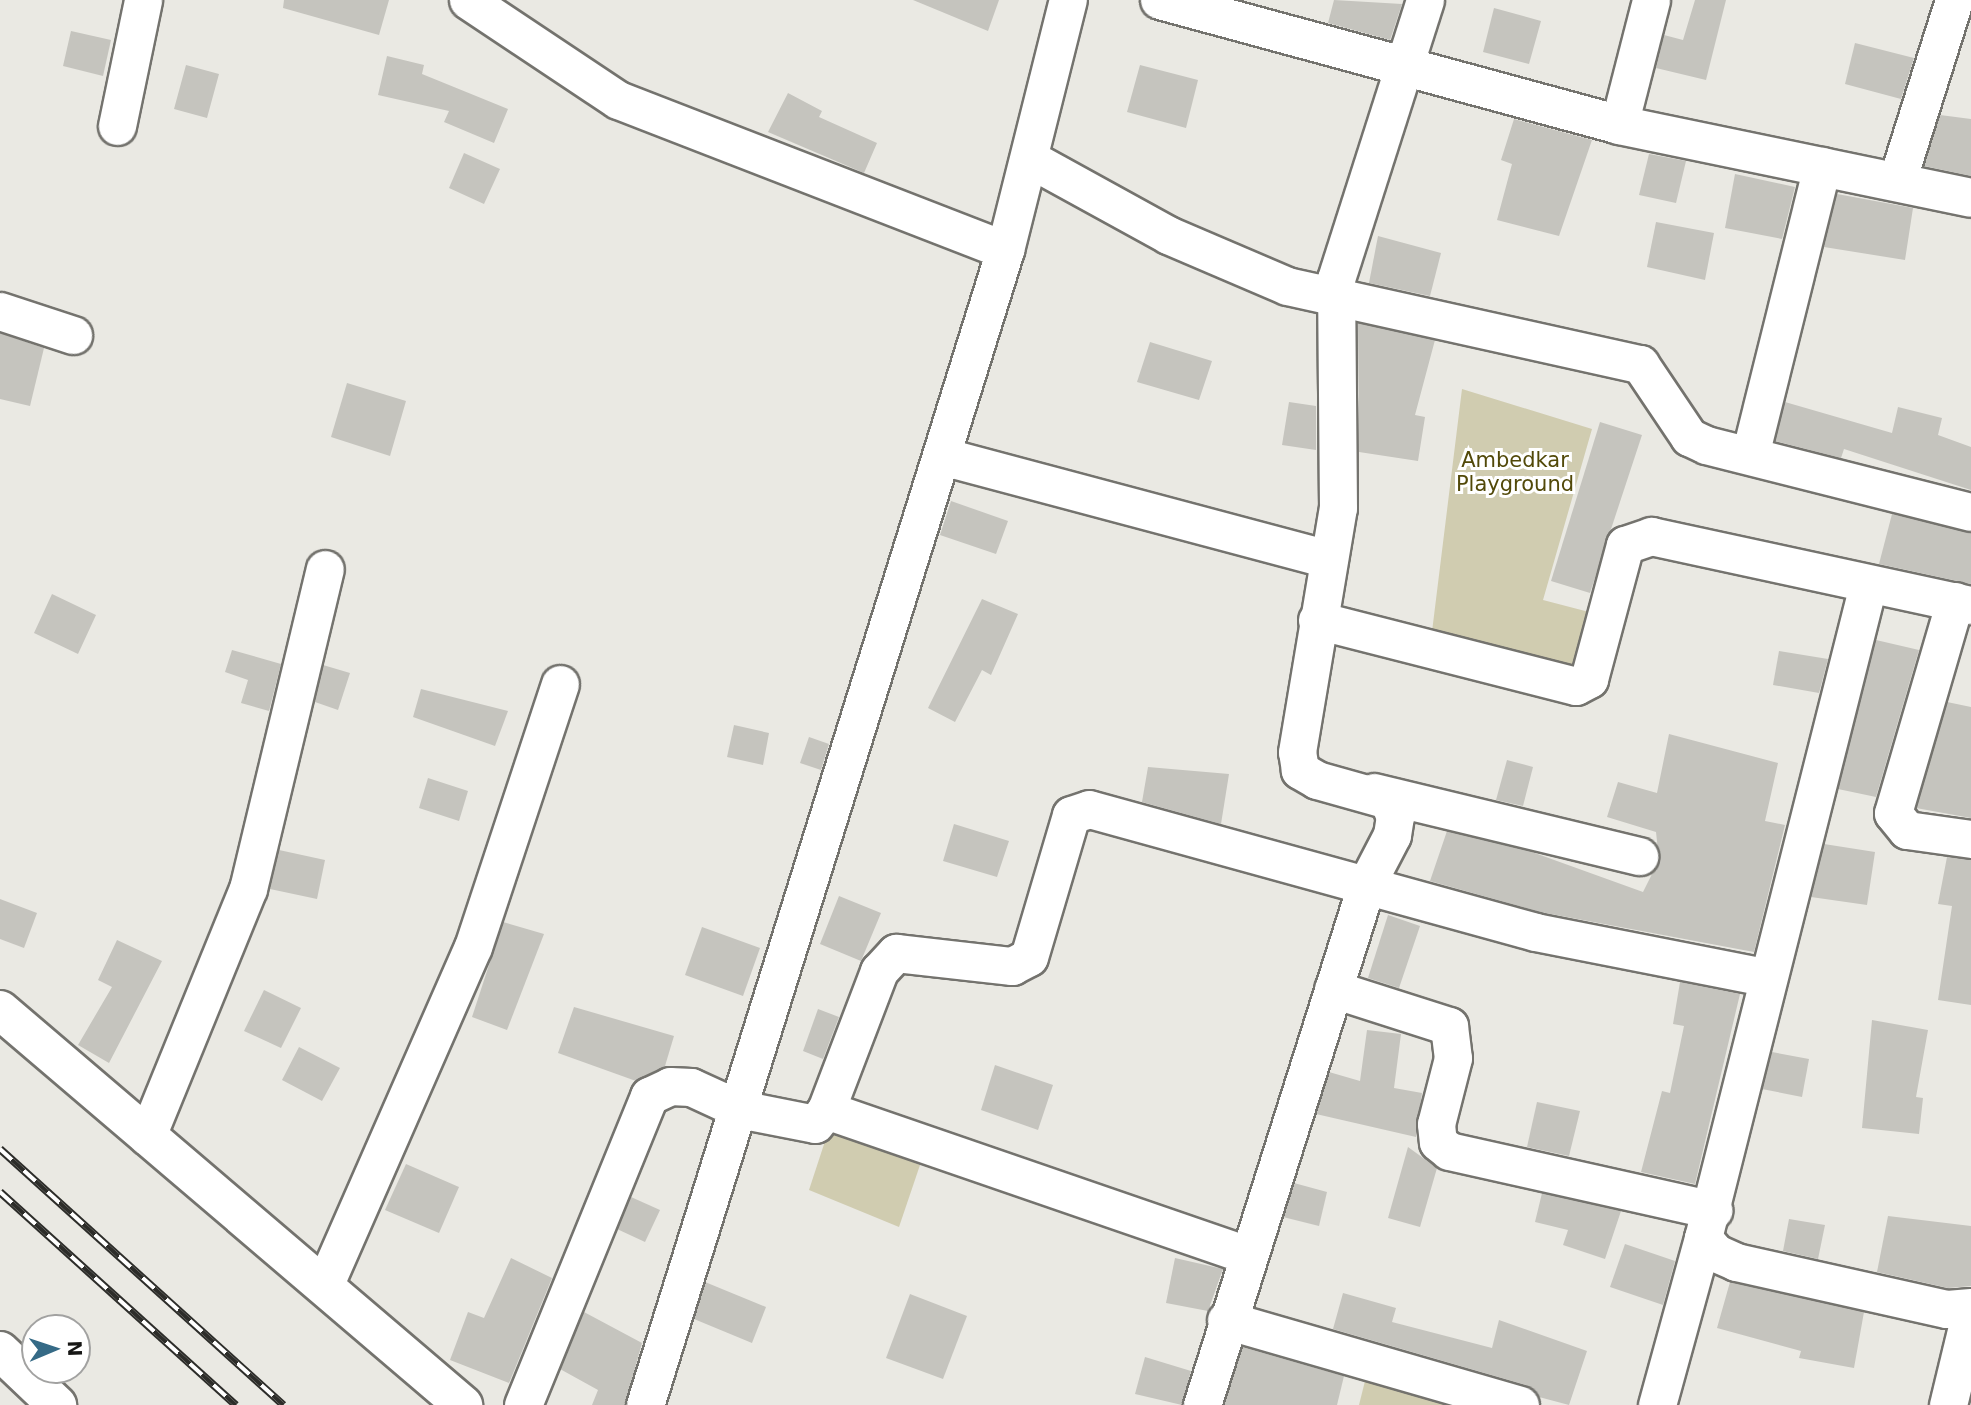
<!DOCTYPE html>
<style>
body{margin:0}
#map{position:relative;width:1971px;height:1405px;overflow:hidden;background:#eae9e3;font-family:"DejaVu Sans",sans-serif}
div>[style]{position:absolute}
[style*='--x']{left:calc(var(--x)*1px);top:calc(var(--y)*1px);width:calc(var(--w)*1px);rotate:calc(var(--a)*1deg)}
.green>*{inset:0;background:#d0ccb0}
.building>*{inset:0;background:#c5c4be}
.roads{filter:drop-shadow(2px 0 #74736e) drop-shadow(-2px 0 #74736e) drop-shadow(0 2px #74736e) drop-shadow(0 -2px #74736e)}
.street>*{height:37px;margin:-18.5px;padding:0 18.5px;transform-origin:18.5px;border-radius:18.5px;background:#fff}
.secondary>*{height:38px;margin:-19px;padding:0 19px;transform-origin:19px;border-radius:19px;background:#fff}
.rail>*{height:8px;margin-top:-4px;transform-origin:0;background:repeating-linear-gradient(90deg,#fff 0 16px,#2d2d2a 0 32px);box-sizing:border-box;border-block:2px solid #2d2d2a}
span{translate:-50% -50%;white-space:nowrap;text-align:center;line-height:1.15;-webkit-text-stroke:6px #fff;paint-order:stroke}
.park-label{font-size:21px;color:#524909}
.north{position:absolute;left:21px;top:1314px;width:70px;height:70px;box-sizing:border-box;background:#fff;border:2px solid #a2a2a1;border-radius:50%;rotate:88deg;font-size:19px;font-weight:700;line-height:28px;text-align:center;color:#161614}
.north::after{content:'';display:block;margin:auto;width:24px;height:32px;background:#356a86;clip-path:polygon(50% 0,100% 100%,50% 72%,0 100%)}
</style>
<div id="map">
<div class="green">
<div style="clip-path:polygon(1462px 389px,1592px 429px,1543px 600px,1612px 618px,1589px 702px,1429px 656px)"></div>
<div style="clip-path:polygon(829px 1129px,920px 1165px,899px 1227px,809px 1190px)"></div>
<div style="clip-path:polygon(1366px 1377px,1477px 1405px,1359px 1405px)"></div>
</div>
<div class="building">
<div style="clip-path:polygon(284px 0,389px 0,379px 35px,283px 8px)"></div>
<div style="clip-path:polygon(913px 0,999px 0,988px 31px)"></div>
<div style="clip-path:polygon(1334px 0,1402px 4px,1390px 40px,1328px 23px)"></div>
<div style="clip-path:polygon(1695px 0,1726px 0,1706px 80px,1656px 68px,1664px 35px,1683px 40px)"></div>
<div style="clip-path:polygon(1494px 8px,1541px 21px,1529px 64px,1483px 52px)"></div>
<div style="clip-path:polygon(71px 31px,111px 40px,103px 76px,63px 66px)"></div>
<div style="clip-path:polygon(1855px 43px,1914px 58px,1901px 99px,1845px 84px)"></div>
<div style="clip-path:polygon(387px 56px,424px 65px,422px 74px,508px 109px,494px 143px,444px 122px,449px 111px,378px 95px)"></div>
<div style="clip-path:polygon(186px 65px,219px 74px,207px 118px,174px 109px)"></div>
<div style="clip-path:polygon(1140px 65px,1198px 80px,1186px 128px,1127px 112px)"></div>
<div style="clip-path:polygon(788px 93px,822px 111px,819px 117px,877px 143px,864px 173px,768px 132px)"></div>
<div style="clip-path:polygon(1940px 115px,1971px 119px,1971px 176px,1924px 166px)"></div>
<div style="clip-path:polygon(1514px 119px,1592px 140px,1559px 236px,1497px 220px,1512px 164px,1501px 160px)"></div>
<div style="clip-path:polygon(464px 153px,500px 169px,484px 204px,449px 188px)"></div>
<div style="clip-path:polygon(1649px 154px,1686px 161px,1676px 203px,1639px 195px)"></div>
<div style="clip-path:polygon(1735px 174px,1795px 187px,1782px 239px,1725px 228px)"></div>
<div style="clip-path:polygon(1837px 194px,1913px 208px,1905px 260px,1824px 247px)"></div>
<div style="clip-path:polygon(1656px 222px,1714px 233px,1705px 280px,1647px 267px)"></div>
<div style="clip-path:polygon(1378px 236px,1441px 253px,1430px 296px,1369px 283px)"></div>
<div style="clip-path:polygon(1358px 323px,1435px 340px,1415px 415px,1425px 417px,1418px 461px,1359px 452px)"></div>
<div style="clip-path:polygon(0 333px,44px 348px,30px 406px,0 399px)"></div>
<div style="clip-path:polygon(1150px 342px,1212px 361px,1199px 400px,1137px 382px)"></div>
<div style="clip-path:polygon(347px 383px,406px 401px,390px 456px,331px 437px)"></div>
<div style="clip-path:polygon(1289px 402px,1316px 406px,1316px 450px,1282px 445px)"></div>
<div style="clip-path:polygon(1785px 402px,1892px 433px,1898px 407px,1942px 418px,1938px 435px,1971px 447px,1971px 490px,1844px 449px,1841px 458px,1775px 441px)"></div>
<div style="clip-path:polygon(1600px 422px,1642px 435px,1590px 593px,1551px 581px)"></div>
<div style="clip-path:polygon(951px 501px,1008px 521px,996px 554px,940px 535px)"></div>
<div style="clip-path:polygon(1892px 514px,1971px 532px,1971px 584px,1879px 564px)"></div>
<div style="clip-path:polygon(52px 594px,96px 615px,78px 654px,34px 633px)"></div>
<div style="clip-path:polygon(982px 599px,1018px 614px,991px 675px,982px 670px,955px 722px,928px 708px)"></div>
<div style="clip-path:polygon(1876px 640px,1919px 650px,1876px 797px,1838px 789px)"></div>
<div style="clip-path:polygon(232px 650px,281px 664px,269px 711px,241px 703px,248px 680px,225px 672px)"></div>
<div style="clip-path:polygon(1779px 651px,1828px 659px,1819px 693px,1773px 685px)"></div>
<div style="clip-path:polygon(323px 665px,350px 673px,338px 710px,315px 702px)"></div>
<div style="clip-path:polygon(421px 689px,508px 711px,495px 746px,413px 717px)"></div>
<div style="clip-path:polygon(1947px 702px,1971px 707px,1971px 818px,1916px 808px)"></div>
<div style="clip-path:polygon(734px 725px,769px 733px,763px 765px,727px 757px)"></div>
<div style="clip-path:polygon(1669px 734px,1778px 763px,1765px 821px,1785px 825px,1754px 952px,1540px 912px,1430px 881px,1447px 831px,1532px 852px,1643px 892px,1659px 860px,1656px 832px,1607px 817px,1618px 782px,1657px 793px)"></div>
<div style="clip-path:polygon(809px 737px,829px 744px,821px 770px,800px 763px)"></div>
<div style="clip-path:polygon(1507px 760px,1533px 767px,1523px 806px,1496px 800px)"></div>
<div style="clip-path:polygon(1148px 767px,1229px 774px,1221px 824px,1142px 802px)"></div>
<div style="clip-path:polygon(428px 778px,468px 791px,459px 821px,419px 808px)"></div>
<div style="clip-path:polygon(954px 824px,1009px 841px,997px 877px,943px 861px)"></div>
<div style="clip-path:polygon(1824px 844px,1875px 852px,1867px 905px,1811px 897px)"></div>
<div style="clip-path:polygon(279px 850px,325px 860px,317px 899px,270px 889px)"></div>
<div style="clip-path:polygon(1947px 857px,1971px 860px,1971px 1005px,1938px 1000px,1952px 906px,1938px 904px)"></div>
<div style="clip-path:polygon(839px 896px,881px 913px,861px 961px,820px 944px)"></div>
<div style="clip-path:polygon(0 899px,37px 913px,24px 948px,0 939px)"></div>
<div style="clip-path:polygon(1388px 915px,1420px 926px,1399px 988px,1368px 978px)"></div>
<div style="clip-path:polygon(503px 922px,544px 934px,507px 1030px,472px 1017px)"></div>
<div style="clip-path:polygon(702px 927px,760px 948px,743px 996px,685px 975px)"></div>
<div style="clip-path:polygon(117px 940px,162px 961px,109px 1063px,78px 1045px,112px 987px,98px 980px)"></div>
<div style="clip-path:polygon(1680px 982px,1740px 994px,1695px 1184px,1641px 1172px,1662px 1091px,1670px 1093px,1684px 1026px,1673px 1024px)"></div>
<div style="clip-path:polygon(264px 990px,301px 1008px,281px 1048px,244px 1031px)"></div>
<div style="clip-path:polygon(574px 1007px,674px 1036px,665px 1066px,636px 1081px,558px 1053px)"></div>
<div style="clip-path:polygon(818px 1009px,839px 1017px,823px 1059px,803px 1051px)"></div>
<div style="clip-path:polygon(1872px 1020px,1928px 1030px,1916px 1097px,1923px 1098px,1919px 1134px,1862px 1128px)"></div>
<div style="clip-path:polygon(1367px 1030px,1401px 1034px,1394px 1088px,1422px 1093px,1416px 1137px,1316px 1114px,1329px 1072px,1360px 1081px)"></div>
<div style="clip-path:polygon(299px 1047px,340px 1068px,322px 1101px,282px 1080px)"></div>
<div style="clip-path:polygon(1772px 1052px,1809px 1059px,1802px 1097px,1762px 1089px)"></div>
<div style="clip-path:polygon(995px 1065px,1053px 1085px,1038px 1130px,981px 1110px)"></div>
<div style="clip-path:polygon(1537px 1102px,1580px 1111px,1569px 1156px,1527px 1147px)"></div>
<div style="clip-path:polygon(1408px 1147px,1437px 1168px,1420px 1227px,1388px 1218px)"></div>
<div style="clip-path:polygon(406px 1164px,459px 1187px,439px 1233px,385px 1210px)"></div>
<div style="clip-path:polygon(1294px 1183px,1327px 1192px,1319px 1226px,1283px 1217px)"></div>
<div style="clip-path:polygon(1542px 1193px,1621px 1211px,1605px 1259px,1563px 1245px,1568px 1230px,1535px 1222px)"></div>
<div style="clip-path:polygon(631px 1197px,660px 1210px,645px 1242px,617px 1229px)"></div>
<div style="clip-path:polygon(1888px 1216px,1971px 1226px,1971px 1286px,1948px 1288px,1877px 1272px)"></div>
<div style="clip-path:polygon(1789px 1219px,1825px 1225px,1818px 1259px,1783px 1251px)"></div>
<div style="clip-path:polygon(1625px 1244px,1675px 1261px,1663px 1305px,1610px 1287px)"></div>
<div style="clip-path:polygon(511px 1258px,552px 1278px,509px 1383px,450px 1360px,468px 1312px,484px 1318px)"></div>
<div style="clip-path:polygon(1175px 1258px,1223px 1269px,1208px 1311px,1166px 1303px)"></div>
<div style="clip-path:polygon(705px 1282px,766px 1307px,752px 1343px,694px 1319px)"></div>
<div style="clip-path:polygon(1730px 1282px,1864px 1312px,1854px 1368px,1799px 1358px,1801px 1351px,1717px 1328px)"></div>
<div style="clip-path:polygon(1343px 1293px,1396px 1308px,1392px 1322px,1492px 1348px,1499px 1320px,1587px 1351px,1569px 1405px,1539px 1397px,1526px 1385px,1333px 1329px)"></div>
<div style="clip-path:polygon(910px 1294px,967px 1316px,943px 1379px,886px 1358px)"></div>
<div style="clip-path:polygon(584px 1312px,642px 1343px,625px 1405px,592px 1405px,598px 1390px,560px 1369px)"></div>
<div style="clip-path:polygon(1242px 1347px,1344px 1376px,1337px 1405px,1224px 1405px)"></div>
<div style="clip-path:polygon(1145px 1357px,1191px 1371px,1182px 1405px,1135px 1394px)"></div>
</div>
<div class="roads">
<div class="street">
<div style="--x:468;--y:0;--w:180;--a:33.7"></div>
<div style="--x:618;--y:100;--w:415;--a:21.2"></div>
<div style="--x:1005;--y:250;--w:1210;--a:107.31"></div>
<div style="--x:1619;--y:125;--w:129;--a:-75.6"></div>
<div style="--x:117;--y:126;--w:129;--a:-78.3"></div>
<div style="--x:1030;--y:159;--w:158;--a:28.8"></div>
<div style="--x:1168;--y:235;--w:129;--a:23.2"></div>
<div style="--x:1287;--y:286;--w:362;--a:12.5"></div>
<div style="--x:1640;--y:364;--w:88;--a:56.1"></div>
<div style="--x:1689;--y:437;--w:19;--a:25"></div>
<div style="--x:1706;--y:445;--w:273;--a:14.2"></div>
<div style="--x:1897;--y:181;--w:190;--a:-72.5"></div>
<div style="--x:1005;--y:250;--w:258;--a:-75.9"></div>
<div style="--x:0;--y:311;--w:77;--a:18.2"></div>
<div style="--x:1750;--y:455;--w:298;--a:-76"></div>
<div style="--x:945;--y:457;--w:397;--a:14.9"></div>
<div style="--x:1868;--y:585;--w:674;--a:104.18"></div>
<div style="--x:1703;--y:1238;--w:20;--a:49"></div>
<div style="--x:1716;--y:1253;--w:22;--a:24"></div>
<div style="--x:1736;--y:1262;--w:216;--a:12.6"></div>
<div style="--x:1947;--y:1309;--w:24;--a:-5"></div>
<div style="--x:1955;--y:601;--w:221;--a:106.3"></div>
<div style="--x:1893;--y:813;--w:22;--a:51"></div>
<div style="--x:1907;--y:830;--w:65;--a:8"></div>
<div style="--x:1317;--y:620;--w:267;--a:14.3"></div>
<div style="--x:1576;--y:686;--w:15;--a:-28"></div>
<div style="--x:1589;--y:679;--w:139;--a:-75"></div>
<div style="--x:1625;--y:545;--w:28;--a:-19"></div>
<div style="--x:1651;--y:536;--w:327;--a:12.2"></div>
<div style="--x:1374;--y:792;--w:273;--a:13.6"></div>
<div style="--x:1333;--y:989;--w:122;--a:17.7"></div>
<div style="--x:1449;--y:1026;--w:32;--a:83"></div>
<div style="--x:1453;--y:1058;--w:68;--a:104.4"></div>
<div style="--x:1436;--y:1124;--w:18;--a:84"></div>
<div style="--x:1438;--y:1142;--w:14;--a:39"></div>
<div style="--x:1449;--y:1151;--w:271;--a:12.6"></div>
<div style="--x:826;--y:1110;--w:443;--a:19"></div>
<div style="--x:147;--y:1136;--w:267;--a:-67.8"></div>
<div style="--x:248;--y:889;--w:329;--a:-76.5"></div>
<div style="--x:324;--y:1286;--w:370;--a:-66.3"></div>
<div style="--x:473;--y:947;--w:277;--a:-71.7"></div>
<div style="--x:1226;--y:1320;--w:306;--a:16.1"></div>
<div style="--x:523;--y:1405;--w:334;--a:-67.8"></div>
<div style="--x:649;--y:1096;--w:23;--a:-25"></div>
<div style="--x:670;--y:1086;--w:21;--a:3"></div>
<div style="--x:691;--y:1087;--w:53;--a:24.6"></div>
<div style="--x:739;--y:1109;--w:77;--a:11.2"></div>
<div style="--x:815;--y:1124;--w:18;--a:-52"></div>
<div style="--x:826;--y:1110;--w:149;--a:-69.1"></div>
<div style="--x:879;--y:971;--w:25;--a:-47"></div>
<div style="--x:896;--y:953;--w:117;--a:6.4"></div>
<div style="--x:1012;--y:966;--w:19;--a:-28"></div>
<div style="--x:1029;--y:957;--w:148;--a:-73.5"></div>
<div style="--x:1071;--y:815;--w:19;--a:-18"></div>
<div style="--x:1089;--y:809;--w:463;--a:15.4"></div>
<div style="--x:1535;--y:932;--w:234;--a:11.1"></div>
<div style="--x:1202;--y:1405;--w:547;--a:-72.46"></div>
<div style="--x:1367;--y:883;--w:54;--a:-62.5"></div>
<div style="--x:1392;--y:835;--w:18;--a:-81"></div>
<div style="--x:1395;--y:817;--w:18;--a:-112"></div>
<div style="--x:1388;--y:800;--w:74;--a:-164.3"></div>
<div style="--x:1317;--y:780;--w:20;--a:-150"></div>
<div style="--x:1300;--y:770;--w:18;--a:-99"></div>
<div style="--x:1297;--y:752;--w:247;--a:-80.5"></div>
<div style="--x:1338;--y:508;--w:229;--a:-90.5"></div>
<div style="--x:1336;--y:279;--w:293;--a:-72.3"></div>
<div style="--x:1657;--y:1405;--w:173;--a:-74.6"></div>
<div style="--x:1948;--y:1405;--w:98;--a:-76.4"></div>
</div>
<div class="secondary">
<div style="--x:1160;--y:0;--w:476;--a:15.2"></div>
<div style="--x:1619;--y:125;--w:359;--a:11.7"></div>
<div style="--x:0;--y:1010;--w:609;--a:40.47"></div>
<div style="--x:0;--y:1351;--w:79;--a:43.5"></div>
</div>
</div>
<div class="rail">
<div style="--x:0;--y:1149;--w:382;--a:42.1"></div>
<div style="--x:0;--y:1192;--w:318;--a:42.1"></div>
</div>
<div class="park-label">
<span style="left:1515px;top:472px">Ambedkar<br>Playground</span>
</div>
<div class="north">N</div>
</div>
